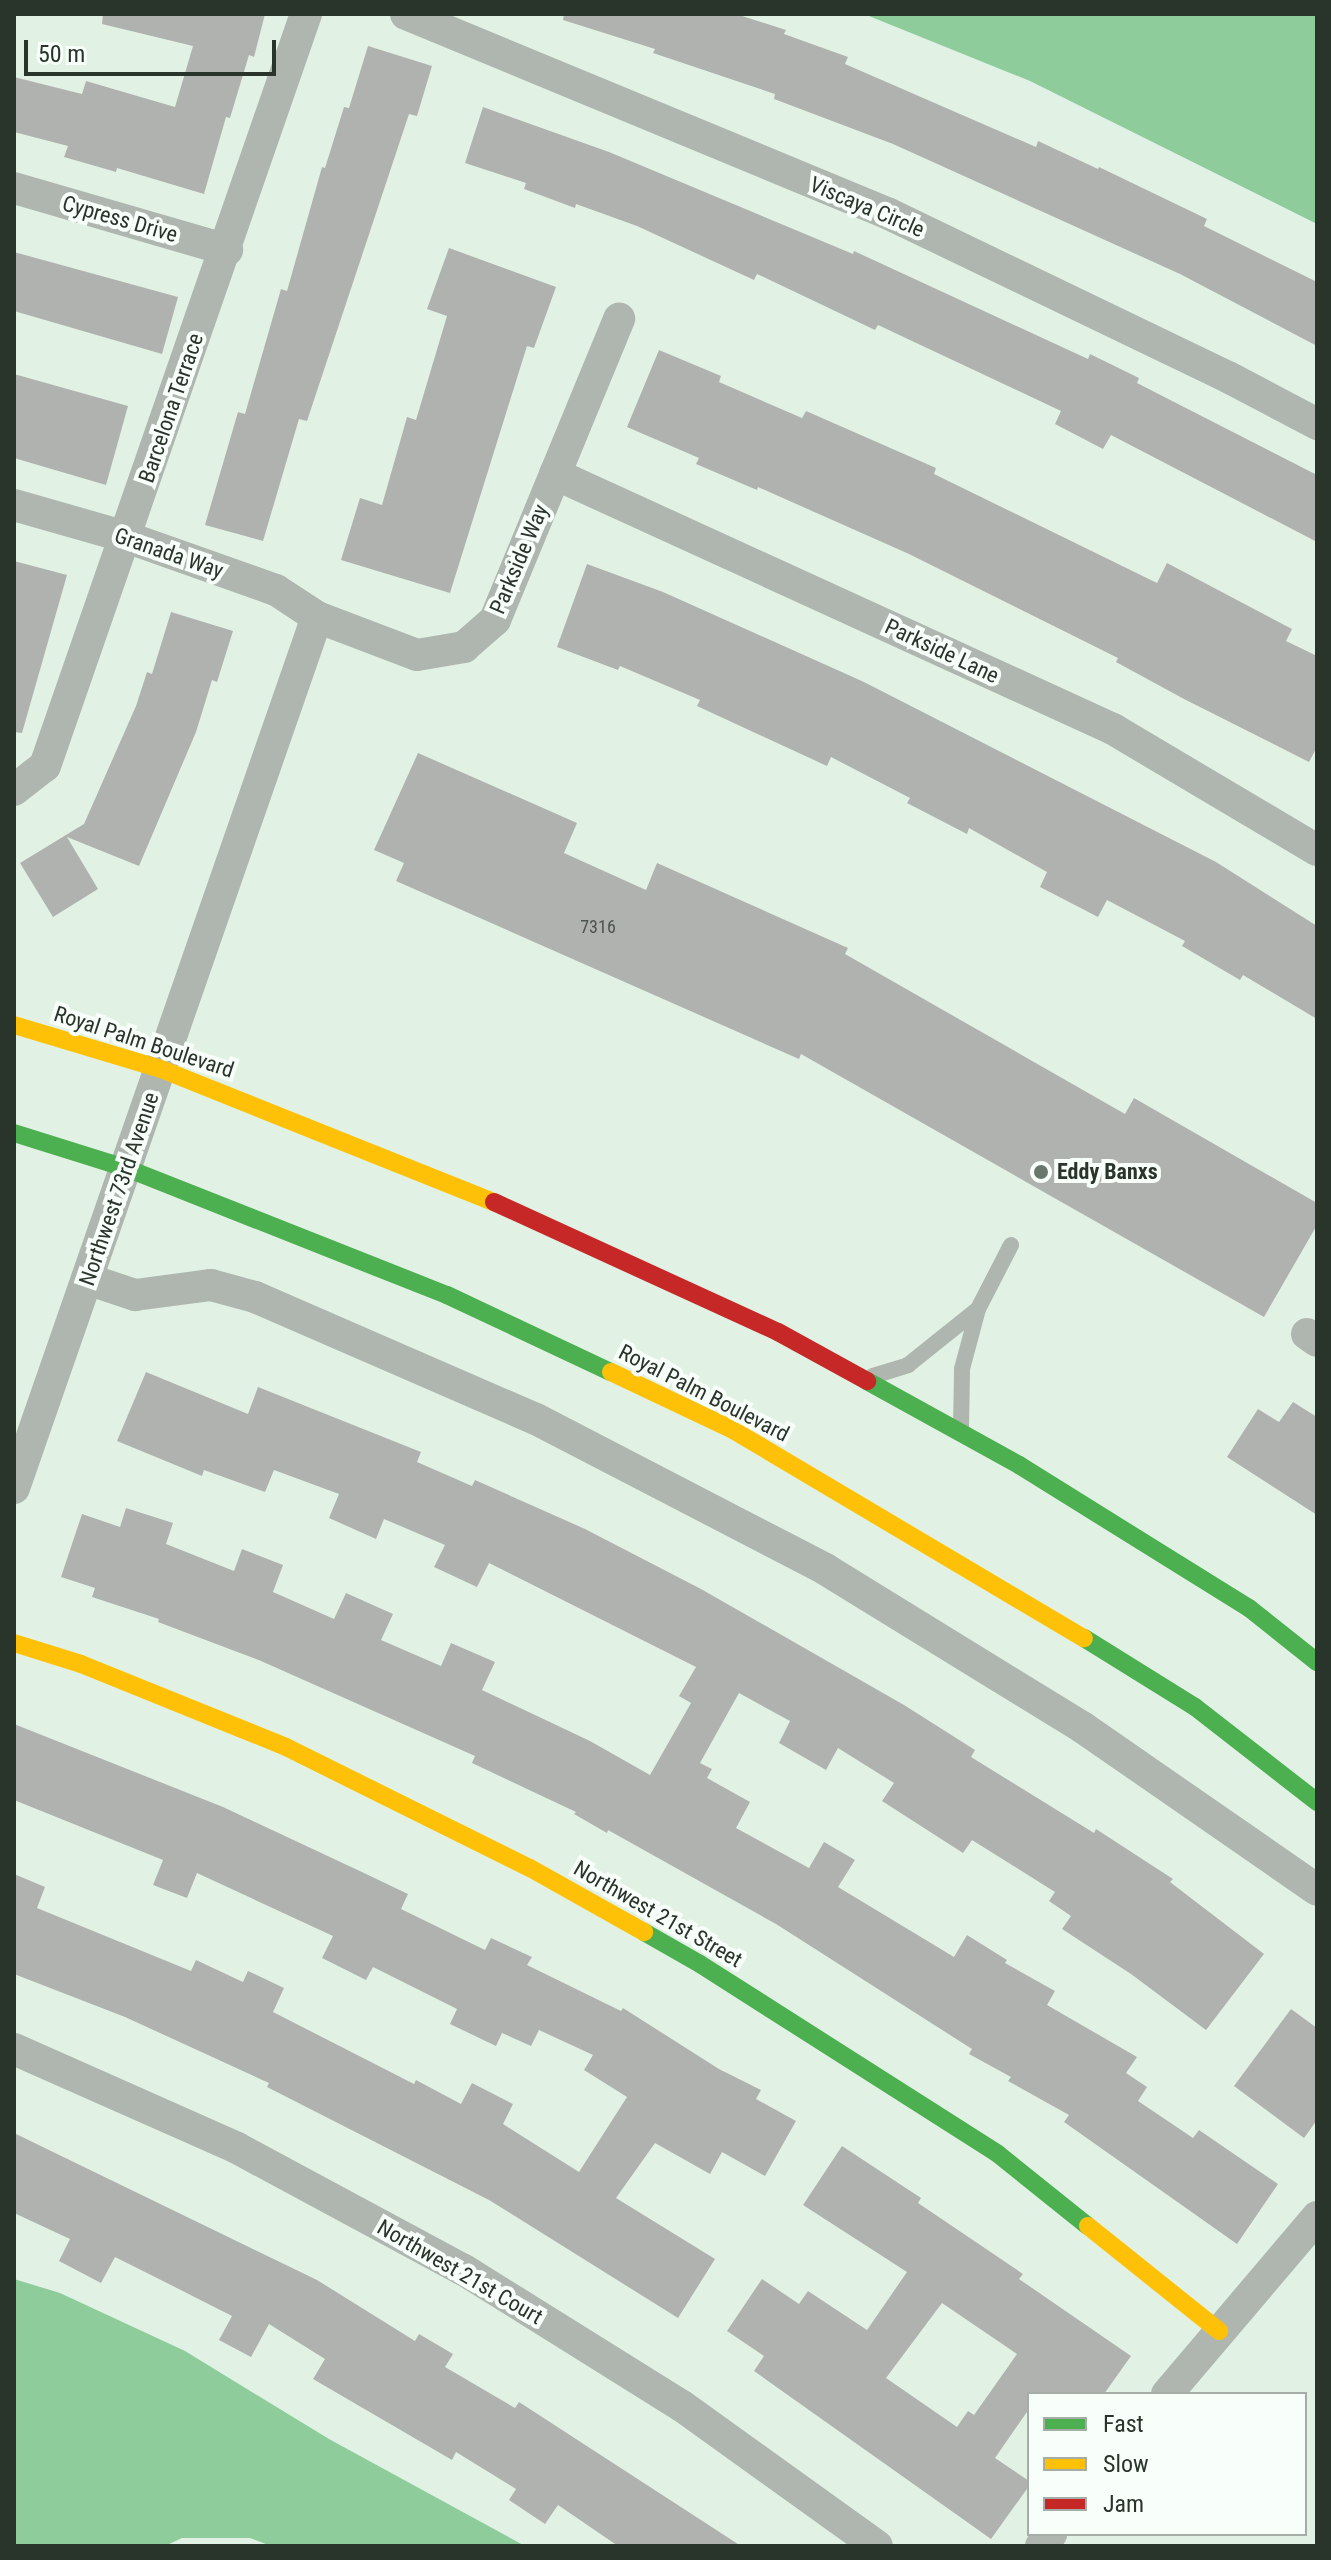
<!DOCTYPE html>
<style>
body{margin:0}
#map{position:relative;width:1331px;height:2560px;overflow:hidden;background:#e1f2e4;font-family:"Roboto Condensed",sans-serif}
div>[style]{position:absolute}
[style*='--x']{left:calc(var(--x)*1px);top:calc(var(--y)*1px);width:calc(var(--w)*1px);rotate:calc(var(--a)*1deg)}
.water>*{inset:0;background:#8ecc9c}
.building>*{inset:0;background:#b0b2b0}
.lane>*{height:16px;margin:-8px;padding:0 8px;transform-origin:8px;border-radius:8px;background:#aeb6af}
.street>*{height:32px;margin:-16px;padding:0 16px;transform-origin:16px;border-radius:16px;background:#aeb6af}
.fast>*{height:18px;margin:-9px;padding:0 9px;transform-origin:9px;border-radius:9px;background:#4caf50}
.slow>*{height:18px;margin:-9px;padding:0 9px;transform-origin:9px;border-radius:9px;background:#ffc107}
.jam>*{height:18px;margin:-9px;padding:0 9px;transform-origin:9px;border-radius:9px;background:#c62828}
.dots>*{width:22px;height:22px;translate:-50% -50%;box-sizing:border-box;border:4px solid #f8fef9;border-radius:50%}
span{translate:-50% -50%;white-space:nowrap;text-align:center;line-height:1.15;-webkit-text-stroke:8px #f8fef9;paint-order:stroke}
.number-label{font-size:18px;color:#4b544c}
.number-label span{-webkit-text-stroke-width:0}
.street-label{font-size:22px;color:#29342b}
.poi-label{font-size:22px;color:#29342b;font-weight:700}
.left{translate:0 -50%;text-align:left}
.frame{position:absolute;inset:0;border:16px solid #29342b;pointer-events:none}
.legend{position:absolute;left:1027px;top:2392px;width:280px;height:144px;box-sizing:border-box;background:#f8fef9;border:2px solid #a5ada7;margin:0;padding:10px 14px;list-style:none;font-size:24px;color:#29342b}
.legend li{display:flex;align-items:center;gap:16px;height:40px}
.legend b{width:40px;border:2px solid #a5ada7}
.scale{position:absolute;left:24px;top:40px;width:252px;height:36px;box-sizing:border-box;border:4px solid #29342b;border-top:0;padding-left:10px;font-size:24px;line-height:28px;white-space:nowrap;color:#29342b;-webkit-text-stroke:6px #f8fef9;paint-order:stroke}
</style>
<div id="map">
<div class="water">
<div style="clip-path:polygon(864px 14px,1317px 14px,1317px 224px,1030px 81px)"></div>
<div style="clip-path:polygon(14px 2279px,60px 2293px,185px 2351px,329px 2439px,525px 2546px,271px 2546px,250px 2538px,182px 2538px,165px 2546px,14px 2546px)"></div>
</div>
<div class="building">
<div style="clip-path:polygon(103px 14px,265px 14px,254px 57px,249px 55px,230px 118px,226px 117px,204px 194px,117px 168px,116px 172px,64px 157px,68px 146px,14px 132px,14px 77px,82px 94px,86px 81px,175px 107px,193px 46px,102px 24px)"></div>
<div style="clip-path:polygon(564px 14px,736px 14px,786px 30px,784px 34px,848px 57px,845px 64px,1036px 147px,1038px 141px,1098px 169px,1099px 167px,1207px 219px,1204px 226px,1317px 282px,1317px 346px,1180px 274px,893px 144px,774px 99px,775px 94px,653px 53px,655px 49px,563px 20px)"></div>
<div style="clip-path:polygon(368px 46px,432px 66px,417px 116px,409px 114px,307px 421px,299px 419px,263px 541px,205px 525px,238px 412px,245px 414px,281px 289px,287px 291px,322px 167px,325px 168px,344px 107px,349px 108px)"></div>
<div style="clip-path:polygon(483px 107px,609px 152px,853px 254px,854px 251px,1088px 359px,1090px 354px,1139px 378px,1137px 383px,1317px 475px,1317px 542px,1111px 435px,1103px 449px,1055px 424px,1061px 411px,878px 325px,875px 330px,757px 274px,754px 280px,637px 226px,576px 204px,575px 208px,524px 189px,526px 183px,465px 163px)"></div>
<div style="clip-path:polygon(449px 248px,556px 287px,534px 348px,527px 346px,450px 593px,341px 560px,360px 498px,382px 505px,407px 417px,416px 420px,447px 316px,427px 309px)"></div>
<div style="clip-path:polygon(14px 252px,178px 297px,162px 354px,14px 311px)"></div>
<div style="clip-path:polygon(659px 350px,721px 376px,719px 382px,802px 418px,806px 411px,936px 468px,934px 474px,1157px 583px,1167px 563px,1292px 629px,1286px 641px,1317px 656px,1317px 747px,1309px 762px,1184px 699px,1116px 662px,1118px 658px,909px 554px,758px 487px,757px 490px,696px 464px,699px 458px,627px 427px)"></div>
<div style="clip-path:polygon(14px 374px,128px 406px,106px 485px,14px 458px)"></div>
<div style="clip-path:polygon(14px 561px,67px 575px,22px 733px,14px 732px)"></div>
<div style="clip-path:polygon(587px 564px,663px 592px,864px 682px,1216px 862px,1317px 926px,1317px 1019px,1243px 975px,1240px 980px,1182px 946px,1185px 941px,1107px 900px,1098px 917px,1040px 887px,1047px 872px,969px 828px,967px 834px,907px 803px,910px 798px,831px 757px,827px 766px,697px 706px,700px 700px,620px 666px,618px 670px,557px 647px)"></div>
<div style="clip-path:polygon(171px 612px,233px 631px,217px 682px,212px 680px,196px 732px,139px 866px,67px 837px,98px 889px,53px 917px,20px 863px,84px 824px,136px 706px,147px 672px,152px 674px)"></div>
<div style="clip-path:polygon(418px 753px,577px 823px,564px 853px,646px 890px,657px 863px,848px 948px,845px 954px,1125px 1114px,1134px 1098px,1317px 1203px,1317px 1225px,1264px 1317px,801px 1054px,799px 1059px,396px 881px,404px 863px,374px 850px)"></div>
<div style="clip-path:polygon(146px 1372px,248px 1414px,258px 1387px,421px 1452px,417px 1462px,472px 1486px,475px 1480px,585px 1529px,701px 1589px,904px 1705px,975px 1750px,971px 1757px,1094px 1833px,1096px 1829px,1173px 1879px,1170px 1882px,1264px 1954px,1206px 2030px,1131px 1974px,1062px 1929px,1071px 1916px,1049px 1901px,1055px 1892px,972px 1840px,963px 1853px,882px 1801px,894px 1783px,838px 1748px,826px 1770px,779px 1743px,790px 1721px,739px 1693px,700px 1763px,712px 1769px,707px 1778px,750px 1802px,736px 1828px,809px 1868px,824px 1842px,855px 1860px,838px 1887px,954px 1957px,967px 1935px,1007px 1960px,1005px 1963px,1055px 1991px,1047px 2005px,1137px 2057px,1126px 2073px,1147px 2087px,1138px 2101px,1193px 2138px,1199px 2130px,1278px 2184px,1237px 2244px,1064px 2122px,1069px 2115px,1008px 2081px,1011px 2077px,969px 2054px,972px 2049px,776px 1924px,608px 1830px,607px 1833px,574px 1814px,576px 1812px,472px 1763px,475px 1756px,261px 1661px,158px 1622px,159px 1619px,92px 1597px,95px 1588px,61px 1577px,82px 1514px,120px 1527px,126px 1508px,173px 1523px,166px 1544px,234px 1571px,242px 1549px,283px 1565px,273px 1592px,334px 1619px,346px 1593px,393px 1614px,381px 1640px,441px 1666px,451px 1643px,495px 1662px,482px 1690px,590px 1741px,650px 1775px,691px 1703px,679px 1696px,696px 1667px,489px 1563px,477px 1587px,434px 1567px,445px 1545px,384px 1519px,376px 1539px,329px 1518px,339px 1494px,274px 1470px,265px 1492px,204px 1470px,202px 1476px,117px 1441px)"></div>
<div style="clip-path:polygon(1293px 1402px,1317px 1417px,1317px 1515px,1227px 1457px,1258px 1409px,1279px 1422px)"></div>
<div style="clip-path:polygon(14px 1724px,223px 1807px,364px 1873px,408px 1894px,401px 1909px,485px 1950px,491px 1938px,532px 1957px,527px 1965px,621px 2011px,623px 2008px,719px 2069px,761px 2090px,756px 2099px,796px 2121px,765px 2176px,722px 2152px,710px 2174px,655px 2143px,616px 2198px,715px 2259px,678px 2318px,489px 2200px,267px 2087px,269px 2083px,125px 2017px,14px 1974px,14px 1874px,45px 1887px,37px 1908px,191px 1971px,196px 1960px,243px 1982px,248px 1971px,284px 1988px,273px 2012px,414px 2084px,416px 2080px,461px 2104px,472px 2083px,513px 2104px,503px 2124px,579px 2172px,627px 2097px,584px 2070px,593px 2055px,539px 2030px,531px 2046px,502px 2033px,496px 2046px,450px 2024px,457px 2009px,373px 1967px,366px 1980px,322px 1958px,333px 1936px,197px 1873px,187px 1898px,153px 1885px,163px 1860px,14px 1800px)"></div>
<div style="clip-path:polygon(1291px 2009px,1317px 2028px,1317px 2120px,1304px 2138px,1234px 2086px)"></div>
<div style="clip-path:polygon(14px 2133px,317px 2280px,415px 2341px,419px 2334px,453px 2354px,445px 2367px,515px 2408px,519px 2402px,741px 2546px,618px 2546px,558px 2505px,545px 2524px,509px 2500px,516px 2489px,456px 2452px,452px 2460px,313px 2379px,325px 2359px,269px 2324px,251px 2357px,219px 2340px,232px 2316px,159px 2279px,115px 2257px,101px 2283px,59px 2261px,70px 2239px,14px 2213px)"></div>
<div style="clip-path:polygon(evenodd,842px 2146px,921px 2198px,918px 2203px,1023px 2274px,1019px 2279px,1131px 2356px,1104px 2394px,1029px 2394px,1029px 2409px,995px 2458px,1029px 2481px,1029px 2486px,991px 2539px,754px 2371px,764px 2356px,727px 2331px,762px 2279px,799px 2304px,808px 2291px,867px 2330px,907px 2272px,803px 2205px,842px 2146px,942px 2303px,1017px 2354px,974px 2415px,968px 2411px,957px 2427px,886px 2378px,942px 2303px)"></div>
</div>
<div class="lane">
<div style="--x:873;--y:1376;--w:37;--a:-17"></div>
<div style="--x:908;--y:1365;--w:88;--a:-38.6"></div>
<div style="--x:961;--y:1429;--w:60;--a:-89"></div>
<div style="--x:962;--y:1369;--w:62;--a:-75.1"></div>
<div style="--x:978;--y:1309;--w:72;--a:-62.7"></div>
</div>
<div class="street">
<div style="--x:406;--y:14;--w:521;--a:22.48"></div>
<div style="--x:887;--y:213;--w:378;--a:25.7"></div>
<div style="--x:1228;--y:377;--w:101;--a:27.8"></div>
<div style="--x:14;--y:188;--w:222;--a:16.2"></div>
<div style="--x:555;--y:474;--w:614;--a:24.56"></div>
<div style="--x:1113;--y:729;--w:237;--a:30.7"></div>
<div style="--x:14;--y:505;--w:116;--a:15.9"></div>
<div style="--x:126;--y:537;--w:159;--a:19.5"></div>
<div style="--x:276;--y:590;--w:49;--a:33.4"></div>
<div style="--x:317;--y:617;--w:107;--a:20.8"></div>
<div style="--x:417;--y:655;--w:48;--a:-9.7"></div>
<div style="--x:464;--y:647;--w:41;--a:-41.1"></div>
<div style="--x:495;--y:620;--w:326;--a:-67.6"></div>
<div style="--x:14;--y:790;--w:39;--a:-38"></div>
<div style="--x:45;--y:766;--w:796;--a:-70.86"></div>
<div style="--x:87;--y:1279;--w:51;--a:18.4"></div>
<div style="--x:135;--y:1295;--w:77;--a:-7.5"></div>
<div style="--x:211;--y:1285;--w:46;--a:15.3"></div>
<div style="--x:255;--y:1297;--w:306;--a:23.5"></div>
<div style="--x:536;--y:1419;--w:326;--a:27.4"></div>
<div style="--x:825;--y:1569;--w:302;--a:31.6"></div>
<div style="--x:1082;--y:1727;--w:286;--a:34.7"></div>
<div style="--x:1307;--y:1334;--w:12;--a:35"></div>
<div style="--x:14;--y:1488;--w:922;--a:-70.82"></div>
<div style="--x:14;--y:2049;--w:244;--a:23.9"></div>
<div style="--x:237;--y:2148;--w:258;--a:28.3"></div>
<div style="--x:464;--y:2270;--w:257;--a:32"></div>
<div style="--x:682;--y:2406;--w:240;--a:35.7"></div>
<div style="--x:1167;--y:2394;--w:232;--a:-49.7"></div>
<div style="--x:1041;--y:2546;--w:16;--a:-50"></div>
</div>
<div class="fast">
<div style="--x:14;--y:1133;--w:117;--a:17.4"></div>
<div style="--x:126;--y:1168;--w:345;--a:21.6"></div>
<div style="--x:447;--y:1295;--w:181;--a:25.2"></div>
<div style="--x:867;--y:1381;--w:174;--a:28.9"></div>
<div style="--x:1019;--y:1465;--w:271;--a:31.9"></div>
<div style="--x:1249;--y:1608;--w:87;--a:38.5"></div>
<div style="--x:1084;--y:1638;--w:131;--a:31.9"></div>
<div style="--x:1195;--y:1707;--w:155;--a:37.9"></div>
<div style="--x:644;--y:1932;--w:64;--a:29.7"></div>
<div style="--x:700;--y:1964;--w:353;--a:32.5"></div>
<div style="--x:998;--y:2154;--w:115;--a:38.7"></div>
</div>
<div class="slow">
<div style="--x:14;--y:1025;--w:153;--a:16.7"></div>
<div style="--x:161;--y:1069;--w:359;--a:21.8"></div>
<div style="--x:611;--y:1372;--w:135;--a:25.4"></div>
<div style="--x:733;--y:1430;--w:408;--a:30.7"></div>
<div style="--x:14;--y:1643;--w:70;--a:17.4"></div>
<div style="--x:81;--y:1664;--w:221;--a:22"></div>
<div style="--x:286;--y:1747;--w:272;--a:26.4"></div>
<div style="--x:530;--y:1868;--w:131;--a:29.3"></div>
<div style="--x:1088;--y:2226;--w:168;--a:38.7"></div>
</div>
<div class="jam">
<div style="--x:494;--y:1202;--w:312;--a:24.6"></div>
<div style="--x:778;--y:1332;--w:102;--a:28.8"></div>
</div>
<div class="dots">
<div style="left:1041px;top:1172px;background:#69766c"></div>
</div>
<div class="number-label">
<span style="left:598px;top:927px">7316</span>
</div>
<div class="street-label">
<span style="left:867px;top:207px;rotate:23deg">Viscaya Circle</span>
<span style="left:120px;top:219px;rotate:16deg">Cypress Drive</span>
<span style="left:171px;top:408px;rotate:-71deg">Barcelona Terrace</span>
<span style="left:169px;top:553px;rotate:19deg">Granada Way</span>
<span style="left:519px;top:559px;rotate:-67deg">Parkside Way</span>
<span style="left:942px;top:651px;rotate:25deg">Parkside Lane</span>
<span style="left:144px;top:1042px;rotate:18deg">Royal Palm Boulevard</span>
<span style="left:119px;top:1189px;rotate:-71deg">Northwest 73rd Avenue</span>
<span style="left:704px;top:1393px;rotate:27deg">Royal Palm Boulevard</span>
<span style="left:658px;top:1914px;rotate:30deg">Northwest 21st Street</span>
<span style="left:460px;top:2272px;rotate:30deg">Northwest 21st Court</span>
</div>
<div class="poi-label">
<span class="left" style="left:1057px;top:1172px">Eddy Banxs</span>
</div>
<div class="frame"></div>
<ul class="legend">
<li><b style="height:10px;background:#4caf50"></b>Fast</li>
<li><b style="height:10px;background:#ffc107"></b>Slow</li>
<li><b style="height:10px;background:#c62828"></b>Jam</li>
</ul>
<div class="scale">50 m</div>
</div>
